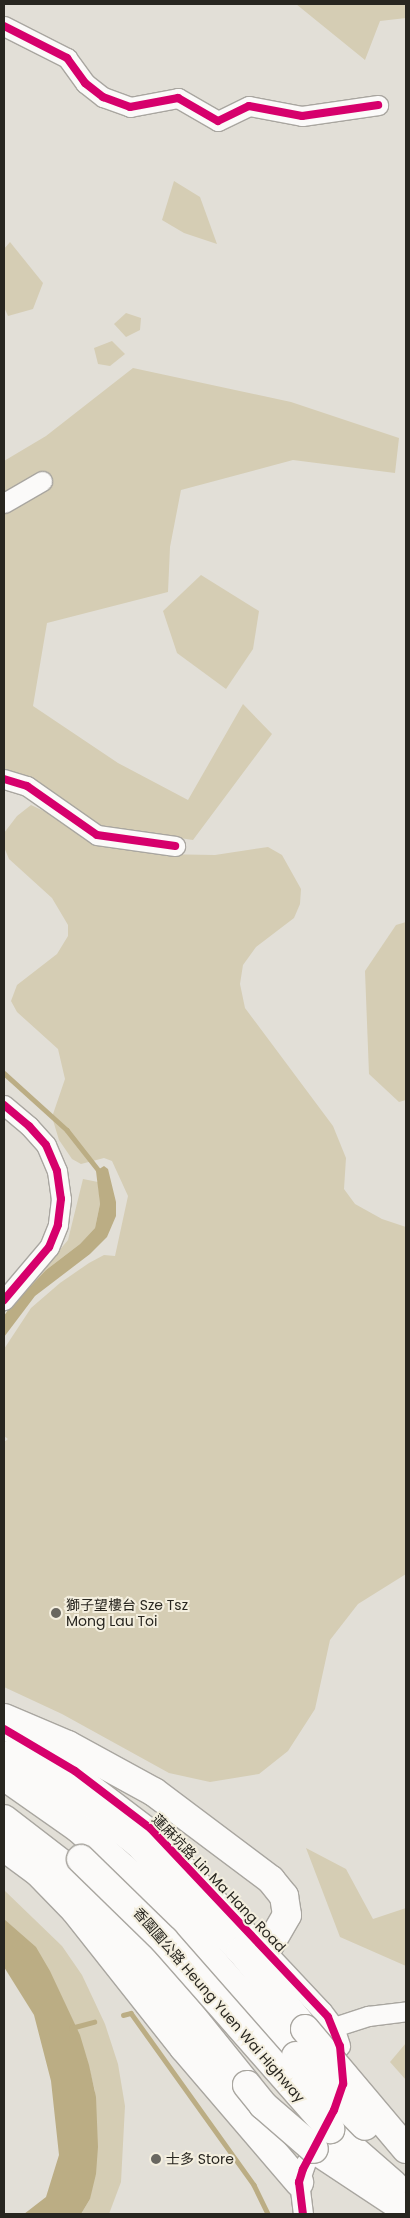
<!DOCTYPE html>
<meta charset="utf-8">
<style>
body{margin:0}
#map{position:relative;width:410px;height:2218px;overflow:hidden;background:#e2dfd7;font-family:Poppins,"Noto Sans SC",sans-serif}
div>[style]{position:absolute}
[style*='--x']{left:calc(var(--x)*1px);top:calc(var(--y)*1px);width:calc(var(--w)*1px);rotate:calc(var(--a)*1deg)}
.green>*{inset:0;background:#d5cdb4}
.water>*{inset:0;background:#bbad84}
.stream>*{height:4.5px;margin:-2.25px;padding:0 2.25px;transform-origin:2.25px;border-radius:2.25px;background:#bbad84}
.roads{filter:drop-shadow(1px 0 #a9a6a0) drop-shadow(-1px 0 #a9a6a0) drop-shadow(0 1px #a9a6a0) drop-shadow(0 -1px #a9a6a0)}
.minor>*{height:19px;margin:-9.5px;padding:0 9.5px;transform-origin:9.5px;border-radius:9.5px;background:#fbfaf9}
.highway>*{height:28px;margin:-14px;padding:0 14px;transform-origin:14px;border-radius:14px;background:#fbfaf9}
.bridges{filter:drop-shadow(1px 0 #a9a6a0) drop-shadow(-1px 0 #a9a6a0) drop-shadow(0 1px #a9a6a0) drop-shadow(0 -1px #a9a6a0)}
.highway-bridge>*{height:28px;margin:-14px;padding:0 14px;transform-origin:14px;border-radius:14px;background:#fbfaf9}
.cycleway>*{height:8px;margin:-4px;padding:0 4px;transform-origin:4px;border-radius:4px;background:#d6006c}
.dots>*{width:14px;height:14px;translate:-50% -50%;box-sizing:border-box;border:2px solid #f4efdf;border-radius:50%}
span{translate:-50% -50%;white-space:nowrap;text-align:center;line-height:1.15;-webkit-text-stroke:4px #f4efdf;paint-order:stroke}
.poi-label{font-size:14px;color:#282620}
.left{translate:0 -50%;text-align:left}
.street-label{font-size:14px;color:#282620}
.frame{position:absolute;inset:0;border:5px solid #282620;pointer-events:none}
</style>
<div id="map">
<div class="green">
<div style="clip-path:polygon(296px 4px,406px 4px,406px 18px,380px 21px,365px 60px)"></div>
<div style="clip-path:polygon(174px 181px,200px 197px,217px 244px,184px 233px,162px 220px)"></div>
<div style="clip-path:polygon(10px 242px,43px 283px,33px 309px,8px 316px,4px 307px,4px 249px)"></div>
<div style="clip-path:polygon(126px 313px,141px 318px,140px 330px,126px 337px,114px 324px)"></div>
<div style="clip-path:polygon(112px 341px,125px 354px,110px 366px,98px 364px,94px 348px)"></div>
<div style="clip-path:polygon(133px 368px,291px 402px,399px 438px,395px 473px,293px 460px,181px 490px,170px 547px,168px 592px,47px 623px,33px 706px,118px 763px,188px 800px,243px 704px,272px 734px,193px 840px,99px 826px,4px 770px,4px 461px,46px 436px)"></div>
<div style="clip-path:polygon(201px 575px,259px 611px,253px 649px,226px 689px,177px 653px,163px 611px)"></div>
<div style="clip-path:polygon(31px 805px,118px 846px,156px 854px,215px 855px,268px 847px,282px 855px,301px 889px,300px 904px,294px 918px,256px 947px,243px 965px,240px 984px,245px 1008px,333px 1126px,346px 1158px,344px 1189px,355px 1204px,382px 1219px,406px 1227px,406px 1574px,358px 1604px,330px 1640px,315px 1709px,288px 1751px,259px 1774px,210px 1782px,169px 1773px,62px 1714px,4px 1687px,4px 1442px,8px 1439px,4px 1436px,4px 1349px,31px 1308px,60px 1283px,89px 1263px,104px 1255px,115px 1256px,128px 1196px,112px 1161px,104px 1158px,81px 1164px,72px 1159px,59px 1140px,52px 1117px,65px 1079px,58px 1049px,17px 1012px,11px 1001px,17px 985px,57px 954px,68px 936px,68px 925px,52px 898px,9px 859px,4px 847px,4px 833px,17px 816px)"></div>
<div style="clip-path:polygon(406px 922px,406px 1100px,399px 1102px,369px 1074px,365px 971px,396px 925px)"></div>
<div style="clip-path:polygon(83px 1179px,98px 1182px,100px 1204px,95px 1228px,80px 1244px,46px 1270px,4px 1316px,68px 1240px)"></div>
<div style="clip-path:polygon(306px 1848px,346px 1869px,373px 1919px,406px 1908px,406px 1966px,340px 1937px)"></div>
<div style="clip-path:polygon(4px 1890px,62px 1946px,82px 1975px,105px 2024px,118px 2064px,125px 2106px,121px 2182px,109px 2214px,81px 2214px,90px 2199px,95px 2091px,86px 2056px,4px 1919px)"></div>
<div style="clip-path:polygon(406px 2043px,406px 2080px,390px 2062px)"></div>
</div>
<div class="water">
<div style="clip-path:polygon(104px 1166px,108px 1169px,116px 1202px,116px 1216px,107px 1237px,90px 1254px,35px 1296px,4px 1337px,4px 1316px,8px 1310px,46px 1270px,80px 1244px,95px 1228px,100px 1204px,96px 1171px)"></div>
<div style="clip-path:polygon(4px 1919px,36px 1947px,50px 1971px,80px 2035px,89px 2065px,96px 2097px,98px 2147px,96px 2174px,90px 2199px,81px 2214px,24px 2214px,46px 2197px,59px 2155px,51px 2081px,34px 2015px,4px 1967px)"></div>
</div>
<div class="stream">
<div style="--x:4;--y:1073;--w:85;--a:42.1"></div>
<div style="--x:67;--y:1130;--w:53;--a:51.8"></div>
<div style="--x:123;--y:2015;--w:8;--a:-14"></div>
<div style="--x:131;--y:2013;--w:211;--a:54.4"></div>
<div style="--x:254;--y:2185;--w:32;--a:64"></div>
<div style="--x:71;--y:2028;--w:24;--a:-15"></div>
</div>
<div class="roads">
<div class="minor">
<div style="--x:4;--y:26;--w:71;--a:26.9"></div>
<div style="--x:67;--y:58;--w:31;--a:54"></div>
<div style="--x:85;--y:83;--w:23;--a:38"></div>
<div style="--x:103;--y:97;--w:29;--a:20"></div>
<div style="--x:130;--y:107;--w:49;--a:-10.6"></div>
<div style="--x:178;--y:98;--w:46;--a:29.9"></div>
<div style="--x:218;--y:121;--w:34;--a:-26"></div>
<div style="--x:249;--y:106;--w:54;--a:10.7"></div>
<div style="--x:302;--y:116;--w:77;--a:-8.2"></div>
<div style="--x:4;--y:503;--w:44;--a:-30.1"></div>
<div style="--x:4;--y:779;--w:24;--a:17"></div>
<div style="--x:27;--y:786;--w:85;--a:35"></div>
<div style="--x:97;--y:835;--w:79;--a:8"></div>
<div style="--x:4;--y:1105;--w:33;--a:40"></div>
<div style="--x:29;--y:1126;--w:25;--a:48"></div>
<div style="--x:46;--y:1145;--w:28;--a:67"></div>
<div style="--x:57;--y:1171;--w:28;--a:82"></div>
<div style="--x:61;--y:1199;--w:26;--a:97"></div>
<div style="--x:58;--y:1225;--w:24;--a:112"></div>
<div style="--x:49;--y:1247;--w:70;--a:130.3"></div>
<div style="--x:9;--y:1732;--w:77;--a:30.6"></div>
<div style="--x:75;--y:1771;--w:96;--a:37.3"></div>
<div style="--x:151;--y:1829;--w:250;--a:46.8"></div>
<div style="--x:322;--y:2011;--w:20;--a:53"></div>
<div style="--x:334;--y:2027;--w:20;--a:72"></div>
<div style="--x:334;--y:2027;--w:36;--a:-18"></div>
<div style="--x:368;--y:2016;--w:38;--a:-7"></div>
<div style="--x:303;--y:2214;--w:32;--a:-97"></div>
<div style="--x:299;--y:2182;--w:21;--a:-71"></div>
</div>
<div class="highway">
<div style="--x:4;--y:1718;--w:69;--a:22.9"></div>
<div style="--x:68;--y:1745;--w:98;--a:28.7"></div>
<div style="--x:154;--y:1792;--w:146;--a:36.9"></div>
<div style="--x:271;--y:1880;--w:21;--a:51"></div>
<div style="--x:284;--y:1896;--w:19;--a:81"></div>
<div style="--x:287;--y:1915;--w:39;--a:120"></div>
<div style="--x:4;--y:1755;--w:90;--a:29.4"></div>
<div style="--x:82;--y:1799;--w:71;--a:38.2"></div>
<div style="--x:138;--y:1843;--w:149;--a:46.4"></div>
<div style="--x:241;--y:1951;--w:101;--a:50.6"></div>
<div style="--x:4;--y:1776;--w:90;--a:35.1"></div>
<div style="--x:78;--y:1828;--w:69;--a:41.5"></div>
<div style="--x:130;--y:1874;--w:92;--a:45.9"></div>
<div style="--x:194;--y:1940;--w:154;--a:48.7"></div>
<div style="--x:4;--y:1819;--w:77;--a:37.6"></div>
<div style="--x:65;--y:1866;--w:50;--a:45.8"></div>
<div style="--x:100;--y:1902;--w:235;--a:51.2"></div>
<div style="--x:4;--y:1847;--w:42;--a:36.3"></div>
<div style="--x:38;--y:1872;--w:53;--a:45.8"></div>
<div style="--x:75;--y:1910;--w:176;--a:51.7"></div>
<div style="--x:184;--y:2048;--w:177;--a:49.4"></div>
<div style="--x:330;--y:2129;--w:84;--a:41.1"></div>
<div style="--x:314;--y:2149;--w:110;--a:33.5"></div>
</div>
</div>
<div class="bridges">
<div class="highway-bridge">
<div style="--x:81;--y:1859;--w:116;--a:44.3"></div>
<div style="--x:164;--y:1940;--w:252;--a:48.7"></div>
<div style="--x:305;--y:2029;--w:157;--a:49.9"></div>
<div style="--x:296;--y:2056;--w:98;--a:45.4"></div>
<div style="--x:247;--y:2085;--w:26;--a:51"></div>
<div style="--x:263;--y:2105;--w:67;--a:40.8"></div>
</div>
</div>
<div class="cycleway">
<div style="--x:4;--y:26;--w:71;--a:26.9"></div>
<div style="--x:67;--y:58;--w:31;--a:54"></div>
<div style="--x:85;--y:83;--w:23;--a:38"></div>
<div style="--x:103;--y:97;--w:29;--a:20"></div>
<div style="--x:130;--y:107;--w:49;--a:-10.6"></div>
<div style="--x:178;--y:98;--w:46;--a:29.9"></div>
<div style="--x:218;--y:121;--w:34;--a:-26"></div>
<div style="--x:249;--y:106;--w:54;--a:10.7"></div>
<div style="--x:302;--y:116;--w:77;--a:-8.2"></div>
<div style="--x:4;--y:779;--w:24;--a:17"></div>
<div style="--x:27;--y:786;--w:85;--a:35"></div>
<div style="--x:97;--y:835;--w:79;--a:8"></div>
<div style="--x:4;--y:1105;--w:33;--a:40"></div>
<div style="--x:29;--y:1126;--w:25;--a:48"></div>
<div style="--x:46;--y:1145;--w:28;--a:67"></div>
<div style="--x:57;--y:1171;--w:28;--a:82"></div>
<div style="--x:61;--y:1199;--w:26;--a:97"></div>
<div style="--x:58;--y:1225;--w:24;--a:112"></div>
<div style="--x:49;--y:1247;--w:70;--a:130.3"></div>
<div style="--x:4;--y:1729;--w:82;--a:30.6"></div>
<div style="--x:75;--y:1771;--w:96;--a:37.3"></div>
<div style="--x:151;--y:1829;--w:258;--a:46.7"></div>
<div style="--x:328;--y:2017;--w:31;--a:68"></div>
<div style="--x:340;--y:2046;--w:38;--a:85"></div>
<div style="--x:343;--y:2084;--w:28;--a:109"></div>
<div style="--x:334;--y:2110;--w:67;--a:117.7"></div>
<div style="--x:303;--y:2169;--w:14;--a:107"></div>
<div style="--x:299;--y:2182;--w:32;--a:83"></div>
</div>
<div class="dots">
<div style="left:56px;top:1613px;background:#696760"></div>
<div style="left:156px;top:2159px;background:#696760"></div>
</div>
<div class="poi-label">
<span class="left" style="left:66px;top:1613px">獅子望樓台 Sze Tsz<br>Mong Lau Toi</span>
<span class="left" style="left:166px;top:2159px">士多 Store</span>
</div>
<div class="street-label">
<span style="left:219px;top:1883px;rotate:46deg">蓮麻坑路 Lin Ma Hang Road</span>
<span style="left:219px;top:2005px;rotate:49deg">香園圍公路 Heung Yuen Wai Highway</span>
</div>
<div class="frame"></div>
</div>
